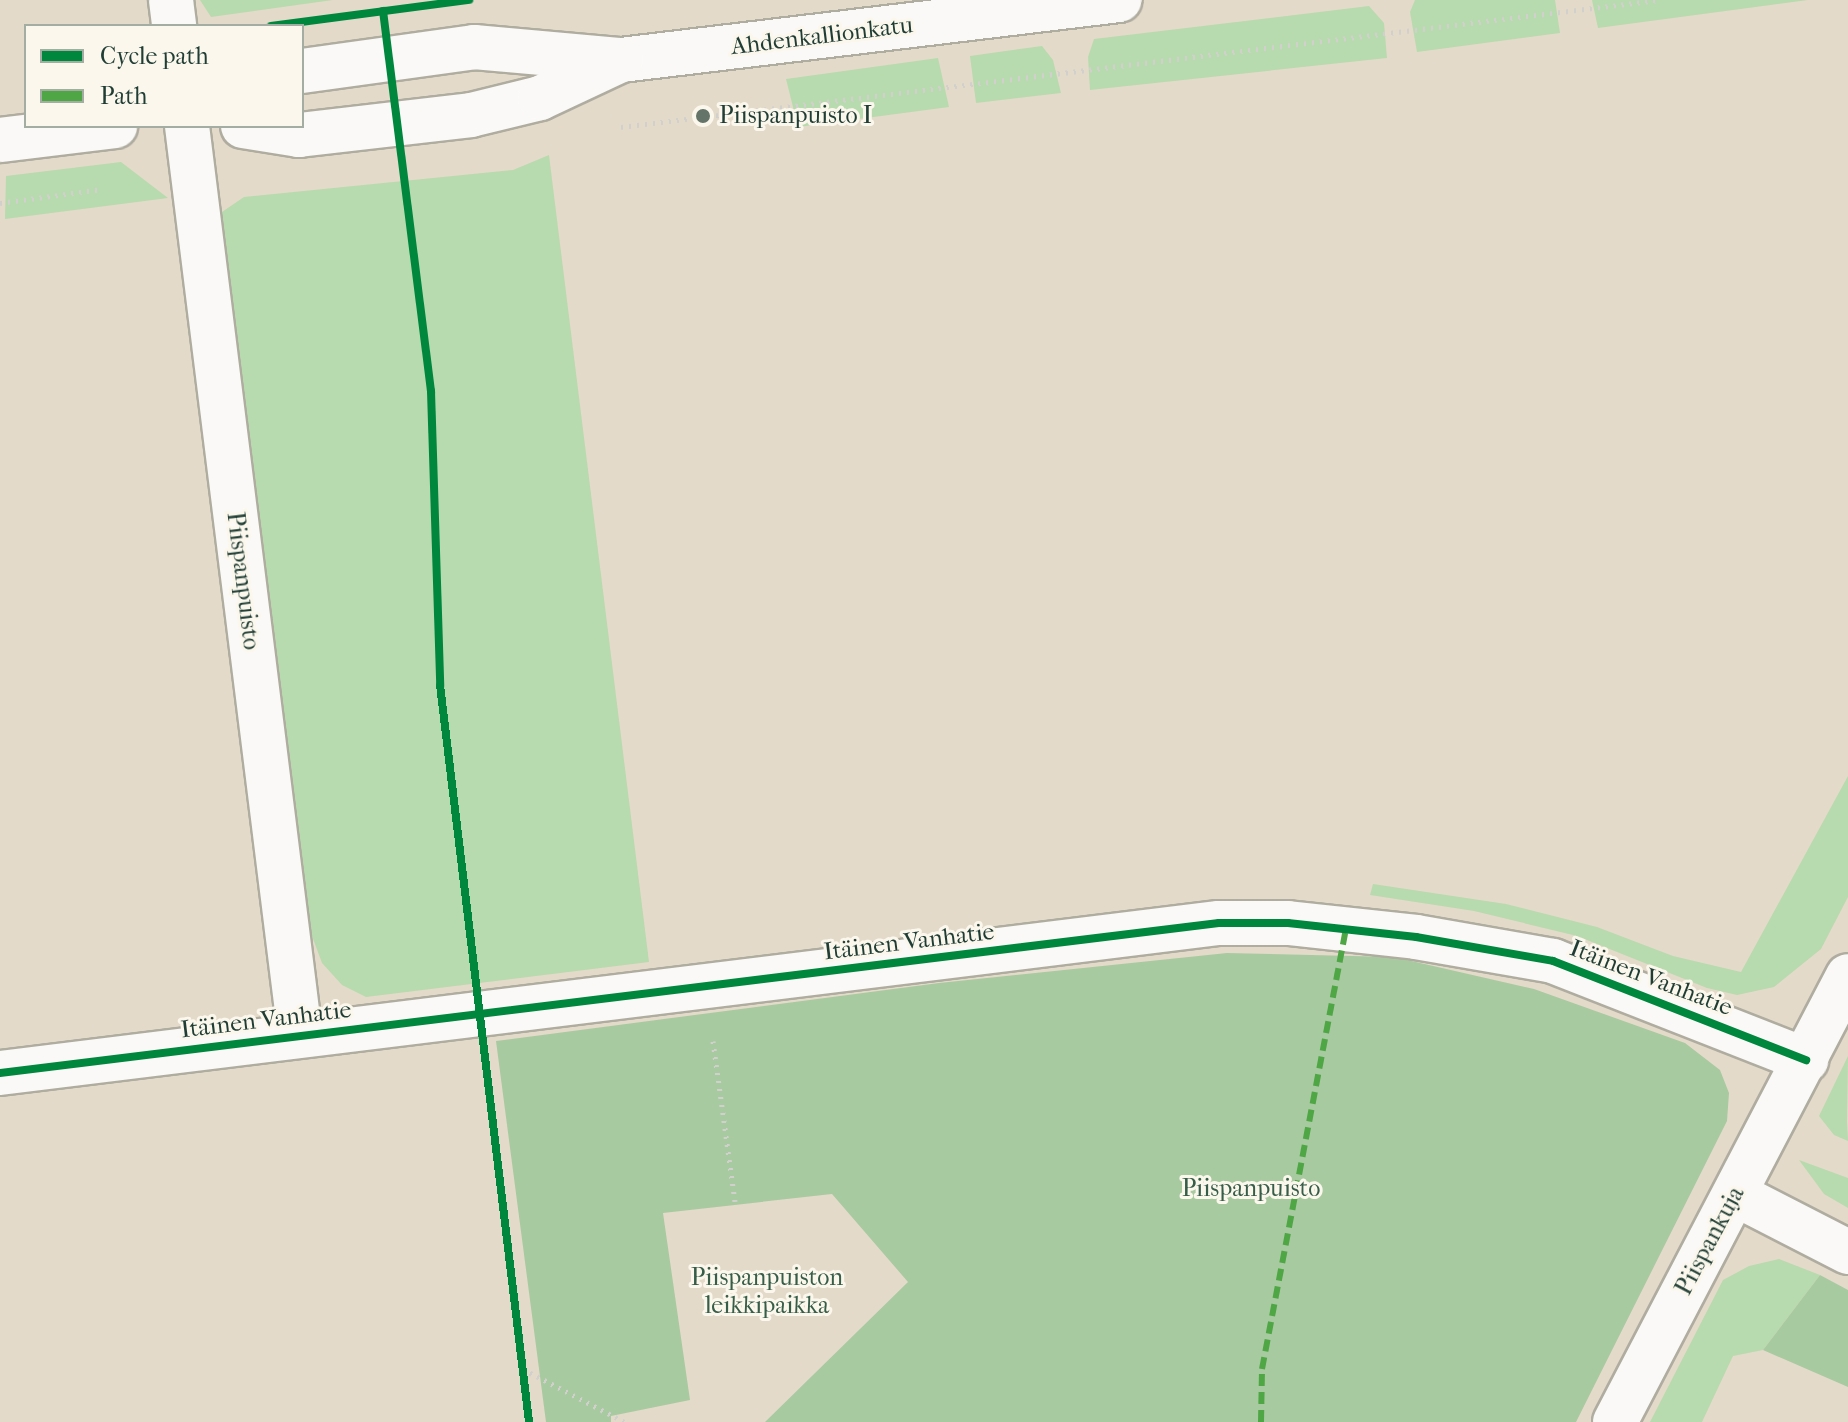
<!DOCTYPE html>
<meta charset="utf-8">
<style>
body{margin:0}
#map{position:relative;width:1848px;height:1422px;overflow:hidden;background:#e4dac9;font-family:"IM FELL French Canon",serif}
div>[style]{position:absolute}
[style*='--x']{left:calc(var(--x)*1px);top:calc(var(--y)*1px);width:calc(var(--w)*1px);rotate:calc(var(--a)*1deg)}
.green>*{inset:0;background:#b7dbae}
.forest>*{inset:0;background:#a8caa1}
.path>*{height:5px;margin-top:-2.5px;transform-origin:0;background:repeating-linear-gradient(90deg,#d1d0cc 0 2px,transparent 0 8px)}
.roads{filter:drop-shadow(2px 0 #afaca0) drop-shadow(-2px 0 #afaca0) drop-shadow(0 2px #afaca0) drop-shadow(0 -2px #afaca0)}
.minor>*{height:44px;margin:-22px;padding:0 22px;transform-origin:22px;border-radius:22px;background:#fbf9f7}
.tertiary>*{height:44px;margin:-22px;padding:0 22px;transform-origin:22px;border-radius:22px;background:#fbf9f7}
.quiet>*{height:6px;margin-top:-3px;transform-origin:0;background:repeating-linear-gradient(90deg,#4fa644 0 12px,transparent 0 18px)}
.cycleway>*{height:8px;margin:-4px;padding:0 4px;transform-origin:4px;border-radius:4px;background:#00873e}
.dots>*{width:22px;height:22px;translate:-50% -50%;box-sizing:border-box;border:4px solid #fbf7ec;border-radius:50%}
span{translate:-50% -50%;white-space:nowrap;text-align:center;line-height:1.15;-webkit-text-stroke:6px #fbf7ec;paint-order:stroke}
.street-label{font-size:24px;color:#1f3d34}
.poi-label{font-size:24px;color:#1f3d34}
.left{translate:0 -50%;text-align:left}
.park-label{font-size:24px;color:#365d48}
.legend{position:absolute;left:24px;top:24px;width:280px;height:104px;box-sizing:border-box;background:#fbf7ec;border:2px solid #a3ada2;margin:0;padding:10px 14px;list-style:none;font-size:24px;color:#1f3d34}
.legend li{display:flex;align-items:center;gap:16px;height:40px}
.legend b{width:40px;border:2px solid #a3ada2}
</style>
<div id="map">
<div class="green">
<div style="clip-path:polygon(200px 0,333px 0,211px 17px)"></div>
<div style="clip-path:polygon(1415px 0,1555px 0,1560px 33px,1417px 52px,1410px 12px)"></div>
<div style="clip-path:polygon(1592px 0,1808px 0,1598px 28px)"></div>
<div style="clip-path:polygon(1369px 6px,1384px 23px,1387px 58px,1090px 90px,1088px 57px,1094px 39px)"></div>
<div style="clip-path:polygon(1042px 46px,1053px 60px,1061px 93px,976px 103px,970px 56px)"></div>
<div style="clip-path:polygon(938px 58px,949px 107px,798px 127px,786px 79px)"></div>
<div style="clip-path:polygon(549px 155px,649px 962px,366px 997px,342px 985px,322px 963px,309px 928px,219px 214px,244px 197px,513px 170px)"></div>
<div style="clip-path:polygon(121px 162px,168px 198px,5px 219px,6px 176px)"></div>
<div style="clip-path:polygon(1848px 776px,1848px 897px,1821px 949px,1774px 987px,1737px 995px,1707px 988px,1577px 936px,1474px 911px,1370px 895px,1373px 884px,1506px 904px,1597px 927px,1673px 956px,1741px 972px)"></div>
<div style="clip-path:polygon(1848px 1056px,1847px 1122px,1848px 1141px,1834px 1135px,1819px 1116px)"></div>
<div style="clip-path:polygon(1799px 1160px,1848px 1178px,1848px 1208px,1824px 1194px)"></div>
<div style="clip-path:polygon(1779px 1259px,1820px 1275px,1763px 1350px,1733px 1356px,1702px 1422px,1650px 1422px,1723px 1280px,1749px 1266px)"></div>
</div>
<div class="forest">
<div style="clip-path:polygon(1227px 953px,1394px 957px,1534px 989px,1685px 1043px,1720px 1070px,1729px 1093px,1727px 1121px,1576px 1422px,765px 1422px,908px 1282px,832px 1194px,663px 1213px,690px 1400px,611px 1416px,611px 1422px,546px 1422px,496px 1041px,939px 983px)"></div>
<div style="clip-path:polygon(1820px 1275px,1848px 1290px,1848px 1387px,1763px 1350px)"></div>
</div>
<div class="path">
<div style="--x:621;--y:127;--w:1045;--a:-6.98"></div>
<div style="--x:0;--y:203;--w:103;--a:-7.8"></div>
<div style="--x:713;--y:1041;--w:162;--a:82.2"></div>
<div style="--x:523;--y:1369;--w:115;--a:27.5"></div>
</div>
<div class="roads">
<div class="minor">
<div style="--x:171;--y:0;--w:26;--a:83"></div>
<div style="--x:187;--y:126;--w:916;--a:82.91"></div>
<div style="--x:0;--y:1073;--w:1228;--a:-7.02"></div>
<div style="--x:1219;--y:923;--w:69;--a:0"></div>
<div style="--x:1288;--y:923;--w:129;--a:6.2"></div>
<div style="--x:1416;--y:937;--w:139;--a:9.9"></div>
<div style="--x:1553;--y:961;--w:272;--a:21.4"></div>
<div style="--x:1735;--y:1194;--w:127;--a:27.2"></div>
<div style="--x:1615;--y:1422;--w:503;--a:-62.42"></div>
</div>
<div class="tertiary">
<div style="--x:302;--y:71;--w:174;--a:-7.9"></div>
<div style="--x:474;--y:47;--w:148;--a:5.1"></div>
<div style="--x:621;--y:60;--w:502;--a:-6.87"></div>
<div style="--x:243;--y:126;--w:57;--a:9.1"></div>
<div style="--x:299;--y:135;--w:173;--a:-6.6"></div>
<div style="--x:471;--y:115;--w:71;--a:-13.8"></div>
<div style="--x:540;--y:98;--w:89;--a:-25.1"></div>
<div style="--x:0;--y:140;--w:116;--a:-6.9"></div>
</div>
</div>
<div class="quiet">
<div style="--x:1261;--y:1422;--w:53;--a:-88.9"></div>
<div style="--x:1262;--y:1369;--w:448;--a:-79.2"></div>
</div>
<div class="cycleway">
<div style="--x:383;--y:11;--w:383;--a:82.8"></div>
<div style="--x:431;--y:391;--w:294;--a:88.2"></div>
<div style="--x:440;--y:685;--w:742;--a:83.11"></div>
<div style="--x:271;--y:26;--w:200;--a:-7.5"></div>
<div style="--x:0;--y:1073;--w:1228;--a:-7.02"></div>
<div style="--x:1219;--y:923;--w:69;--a:0"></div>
<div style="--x:1288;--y:923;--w:129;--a:6.2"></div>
<div style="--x:1416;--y:937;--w:139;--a:9.9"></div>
<div style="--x:1553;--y:961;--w:272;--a:21.4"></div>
</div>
<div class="dots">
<div style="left:703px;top:116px;background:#647468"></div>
</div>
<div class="street-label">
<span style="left:822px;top:36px;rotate:-7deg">Ahdenkallionkatu</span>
<span style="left:243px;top:581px;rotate:83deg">Piispanpuisto</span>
<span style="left:909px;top:942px;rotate:-7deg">Itäinen Vanhatie</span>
<span style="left:1651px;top:978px;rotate:21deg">Itäinen Vanhatie</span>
<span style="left:266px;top:1020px;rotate:-7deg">Itäinen Vanhatie</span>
<span style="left:1710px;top:1241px;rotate:-62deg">Piispankuja</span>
</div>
<div class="poi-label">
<span class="left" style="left:719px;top:116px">Piispanpuisto I</span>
</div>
<div class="park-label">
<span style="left:1251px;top:1189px">Piispanpuisto</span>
<span style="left:767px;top:1292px">Piispanpuiston<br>leikkipaikka</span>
</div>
<ul class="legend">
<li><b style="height:10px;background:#00873e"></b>Cycle path</li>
<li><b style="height:10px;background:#4fa644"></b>Path</li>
</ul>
</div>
